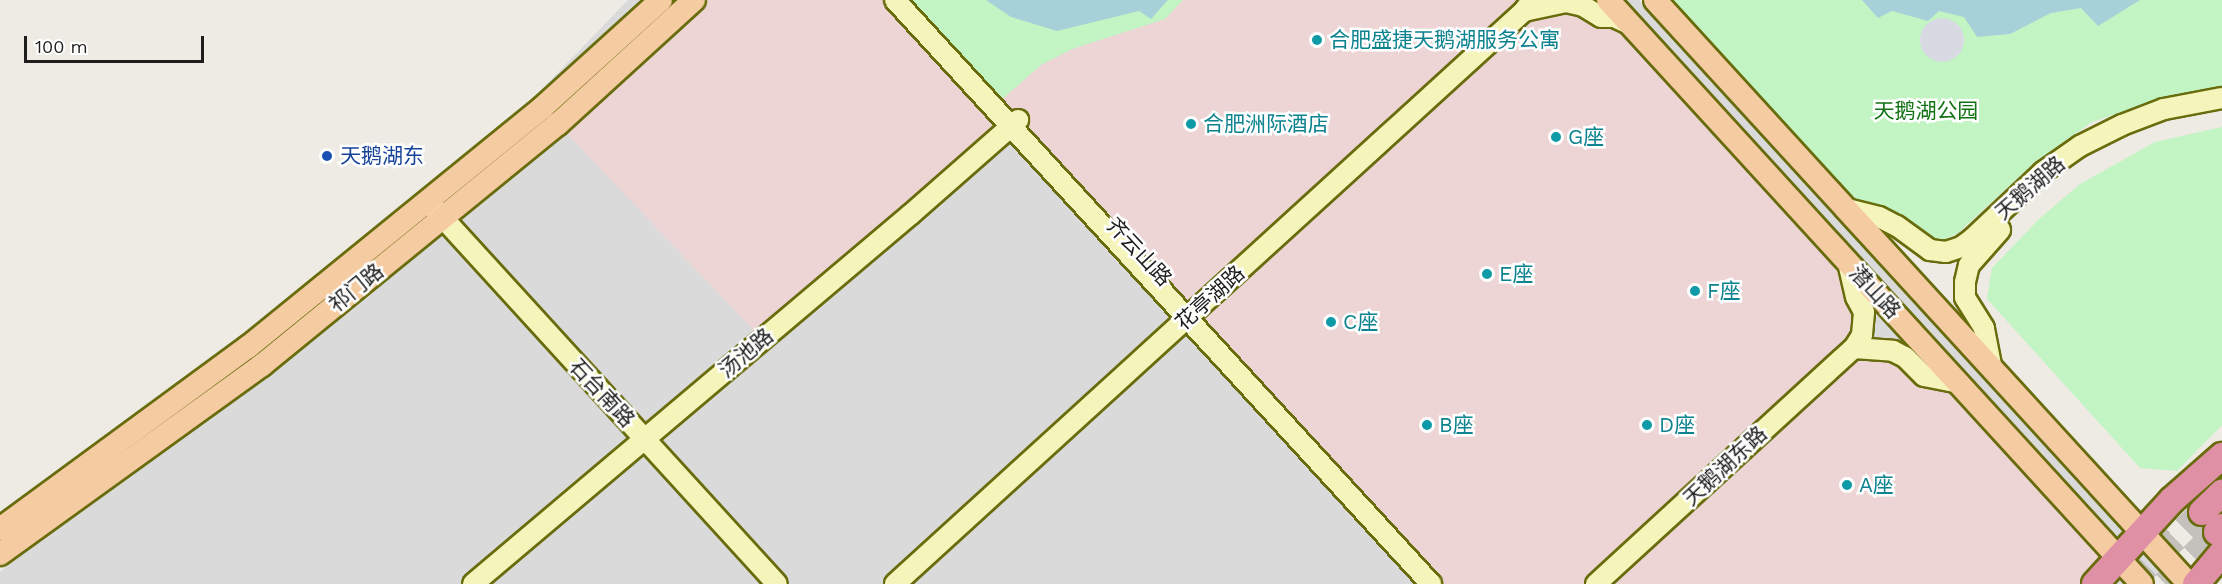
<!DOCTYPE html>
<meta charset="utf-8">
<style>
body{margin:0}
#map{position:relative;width:2222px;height:584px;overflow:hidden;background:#eeeae4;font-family:"Work Sans","Noto Sans SC",sans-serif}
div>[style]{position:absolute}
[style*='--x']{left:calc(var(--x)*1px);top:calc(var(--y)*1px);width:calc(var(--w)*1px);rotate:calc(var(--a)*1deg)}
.residential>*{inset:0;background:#dbdada}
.commercial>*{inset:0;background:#edd4d5}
.park>*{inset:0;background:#c3f5c4}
.plaza>*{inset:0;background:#d8d9e3}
.round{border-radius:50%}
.water>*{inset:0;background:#a7d1d8}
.highway-tunnel>*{height:26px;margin-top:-13px;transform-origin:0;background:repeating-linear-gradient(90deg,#c4c1bc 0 26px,transparent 0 39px)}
.roads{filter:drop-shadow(2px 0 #686c0c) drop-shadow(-2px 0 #686c0c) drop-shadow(0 2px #686c0c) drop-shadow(0 -2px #686c0c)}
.secondary>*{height:20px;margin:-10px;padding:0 10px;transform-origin:10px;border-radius:10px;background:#f5f4bb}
.primary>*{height:22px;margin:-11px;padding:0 11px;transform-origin:11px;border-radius:11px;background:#f5cba1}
.highway>*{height:26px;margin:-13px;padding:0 13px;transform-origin:13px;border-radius:13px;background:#e090a5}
.dots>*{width:16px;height:16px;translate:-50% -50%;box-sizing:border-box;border:3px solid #fff;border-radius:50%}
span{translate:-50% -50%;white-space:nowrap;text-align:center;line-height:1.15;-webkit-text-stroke:5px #fff;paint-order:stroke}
.culture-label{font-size:21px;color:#0d838f}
.left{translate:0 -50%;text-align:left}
.park-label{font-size:21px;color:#137314}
.transit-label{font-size:21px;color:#164399}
.street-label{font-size:21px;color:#1d1d1d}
.scale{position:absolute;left:24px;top:36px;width:180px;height:27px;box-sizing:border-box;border:3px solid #1d1d1d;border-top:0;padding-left:8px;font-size:18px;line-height:21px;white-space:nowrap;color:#1d1d1d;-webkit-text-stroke:4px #fff;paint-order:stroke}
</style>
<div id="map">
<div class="residential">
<div style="clip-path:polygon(628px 0,1639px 0,2161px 571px,2147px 584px,0 584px,0 572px,331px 308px)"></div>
</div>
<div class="commercial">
<div style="clip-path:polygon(694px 0,895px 0,1011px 126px,762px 339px,558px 124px)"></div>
<div style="clip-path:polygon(1183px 0,1532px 0,1194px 312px,1000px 101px,1041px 65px,1072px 49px,1165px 19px)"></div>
<div style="clip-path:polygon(1566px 2px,1614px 17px,1848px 262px,1856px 297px,1855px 347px,1959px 383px,2119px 560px,2095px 584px,1611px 584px,1841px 370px,1596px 584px,1443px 584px,1202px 321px,1540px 12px)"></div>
</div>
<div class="park">
<div style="clip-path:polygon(908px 0,1183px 0,1165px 19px,1072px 49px,1041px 65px,1000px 101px)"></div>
<div style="clip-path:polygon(1655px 0,2222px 0,2222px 88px,2169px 96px,2092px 122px,2035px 162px,1958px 233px,1946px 239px,1931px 239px,1847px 209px)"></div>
<div style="clip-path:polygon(2222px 127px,2222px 425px,2177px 471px,2140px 468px,1987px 299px,1992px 268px,2039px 219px,2080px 184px,2155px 142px)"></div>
</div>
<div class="plaza">
<div class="round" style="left:1920px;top:18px;width:44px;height:44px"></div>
</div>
<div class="water">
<div style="clip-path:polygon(986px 0,1168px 0,1151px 19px,1139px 11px,1057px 31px,1011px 17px)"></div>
<div style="clip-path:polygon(1862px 0,2140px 0,2098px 26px,2081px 8px,2051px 13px,2010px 34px,1977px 37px,1964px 17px,1939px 11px,1928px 21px,1892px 11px,1878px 18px)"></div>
</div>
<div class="highway-tunnel">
<div style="--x:2129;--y:584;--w:103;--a:-44.6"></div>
<div style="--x:2165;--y:584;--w:74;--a:-45"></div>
</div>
<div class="roads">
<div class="secondary">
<div style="--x:895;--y:0;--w:793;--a:47.45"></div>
<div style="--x:1524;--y:11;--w:43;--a:-12.1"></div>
<div style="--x:1566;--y:2;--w:17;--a:13"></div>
<div style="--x:1583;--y:6;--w:21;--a:31"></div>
<div style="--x:1601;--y:17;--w:13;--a:0"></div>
<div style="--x:1614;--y:17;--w:19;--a:25"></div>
<div style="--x:433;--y:207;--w:510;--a:47.62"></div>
<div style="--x:1847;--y:209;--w:33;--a:14"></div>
<div style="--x:1879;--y:217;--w:20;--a:27"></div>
<div style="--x:1897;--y:226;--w:41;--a:36"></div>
<div style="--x:1930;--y:250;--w:16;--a:7"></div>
<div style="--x:1946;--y:252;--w:16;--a:-18"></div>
<div style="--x:1961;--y:247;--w:14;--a:-36"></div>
<div style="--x:1972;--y:239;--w:98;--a:-43.3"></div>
<div style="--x:2043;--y:172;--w:45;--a:-35.1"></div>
<div style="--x:2080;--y:146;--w:47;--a:-26.6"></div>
<div style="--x:2122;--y:125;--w:45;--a:-20.9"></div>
<div style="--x:2164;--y:109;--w:59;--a:-10.7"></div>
<div style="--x:1854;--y:348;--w:39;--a:4"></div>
<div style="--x:1893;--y:351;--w:13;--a:27"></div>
<div style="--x:1905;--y:357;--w:27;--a:45"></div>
<div style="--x:1924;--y:376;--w:36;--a:11"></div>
<div style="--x:1991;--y:365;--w:38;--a:-101"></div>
<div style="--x:1984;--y:328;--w:36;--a:-122"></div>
<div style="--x:1965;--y:297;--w:15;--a:-90"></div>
<div style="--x:1965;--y:282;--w:17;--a:-77"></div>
<div style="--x:1969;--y:265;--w:47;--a:-48.5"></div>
<div style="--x:473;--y:584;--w:572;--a:-40.18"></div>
<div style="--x:910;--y:215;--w:144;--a:-41.3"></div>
<div style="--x:895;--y:584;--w:851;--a:-42.33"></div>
<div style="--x:1524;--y:11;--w:14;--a:-54"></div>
<div style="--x:1596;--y:584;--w:350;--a:-42.5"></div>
<div style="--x:1854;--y:348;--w:15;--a:-58"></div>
<div style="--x:1862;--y:335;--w:23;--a:-85"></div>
<div style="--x:1864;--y:312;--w:17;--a:-118"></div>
<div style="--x:1856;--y:297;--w:36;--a:-103"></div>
</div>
<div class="primary">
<div style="--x:1608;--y:0;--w:791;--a:47.56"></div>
<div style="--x:1655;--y:0;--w:791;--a:47.56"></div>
<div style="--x:0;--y:529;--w:308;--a:-36.3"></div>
<div style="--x:248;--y:347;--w:380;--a:-39.1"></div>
<div style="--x:543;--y:107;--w:159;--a:-42.2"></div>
<div style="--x:0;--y:554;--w:323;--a:-35.8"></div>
<div style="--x:262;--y:365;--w:382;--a:-39.2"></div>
<div style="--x:558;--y:124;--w:184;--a:-42.4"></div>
</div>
<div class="highway">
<div style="--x:2202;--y:512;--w:28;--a:-44"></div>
<div style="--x:2217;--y:532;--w:7;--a:-45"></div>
<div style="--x:2095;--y:584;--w:114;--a:-47.5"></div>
<div style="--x:2172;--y:500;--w:67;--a:-41.3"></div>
<div style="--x:2196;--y:584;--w:40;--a:-50"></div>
</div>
</div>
<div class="dots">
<div style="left:1317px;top:40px;background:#0f9aa8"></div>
<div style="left:1191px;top:124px;background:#0f9aa8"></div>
<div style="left:1556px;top:137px;background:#0f9aa8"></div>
<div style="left:327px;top:156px;background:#1a4fb4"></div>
<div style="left:1487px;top:274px;background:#0f9aa8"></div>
<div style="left:1695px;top:291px;background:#0f9aa8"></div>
<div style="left:1331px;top:322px;background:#0f9aa8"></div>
<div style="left:1427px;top:425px;background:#0f9aa8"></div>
<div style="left:1647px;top:425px;background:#0f9aa8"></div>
<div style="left:1847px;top:485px;background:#0f9aa8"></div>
</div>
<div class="culture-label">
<span class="left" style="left:1329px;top:40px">合肥盛捷天鹅湖服务公寓</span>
<span class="left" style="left:1203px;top:124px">合肥洲际酒店</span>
<span class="left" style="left:1568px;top:137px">G座</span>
<span class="left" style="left:1499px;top:274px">E座</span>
<span class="left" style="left:1707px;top:291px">F座</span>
<span class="left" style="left:1343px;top:322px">C座</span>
<span class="left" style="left:1439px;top:425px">B座</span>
<span class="left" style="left:1659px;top:425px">D座</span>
<span class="left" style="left:1859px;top:485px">A座</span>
</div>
<div class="park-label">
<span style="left:1926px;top:111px">天鹅湖公园</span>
</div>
<div class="transit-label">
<span class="left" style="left:340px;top:156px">天鹅湖东</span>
</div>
<div class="street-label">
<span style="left:2030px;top:188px;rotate:-41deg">天鹅湖路</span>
<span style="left:1139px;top:252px;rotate:47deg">齐云山路</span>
<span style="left:356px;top:288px;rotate:-39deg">祁门路</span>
<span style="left:1875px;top:292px;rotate:47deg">潜山路</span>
<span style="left:1210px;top:298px;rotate:-42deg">花亭湖路</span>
<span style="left:746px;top:353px;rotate:-40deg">汤池路</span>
<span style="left:602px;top:393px;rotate:47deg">石台南路</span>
<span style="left:1725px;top:466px;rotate:-43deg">天鹅湖东路</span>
</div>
<div class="scale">100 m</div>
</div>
